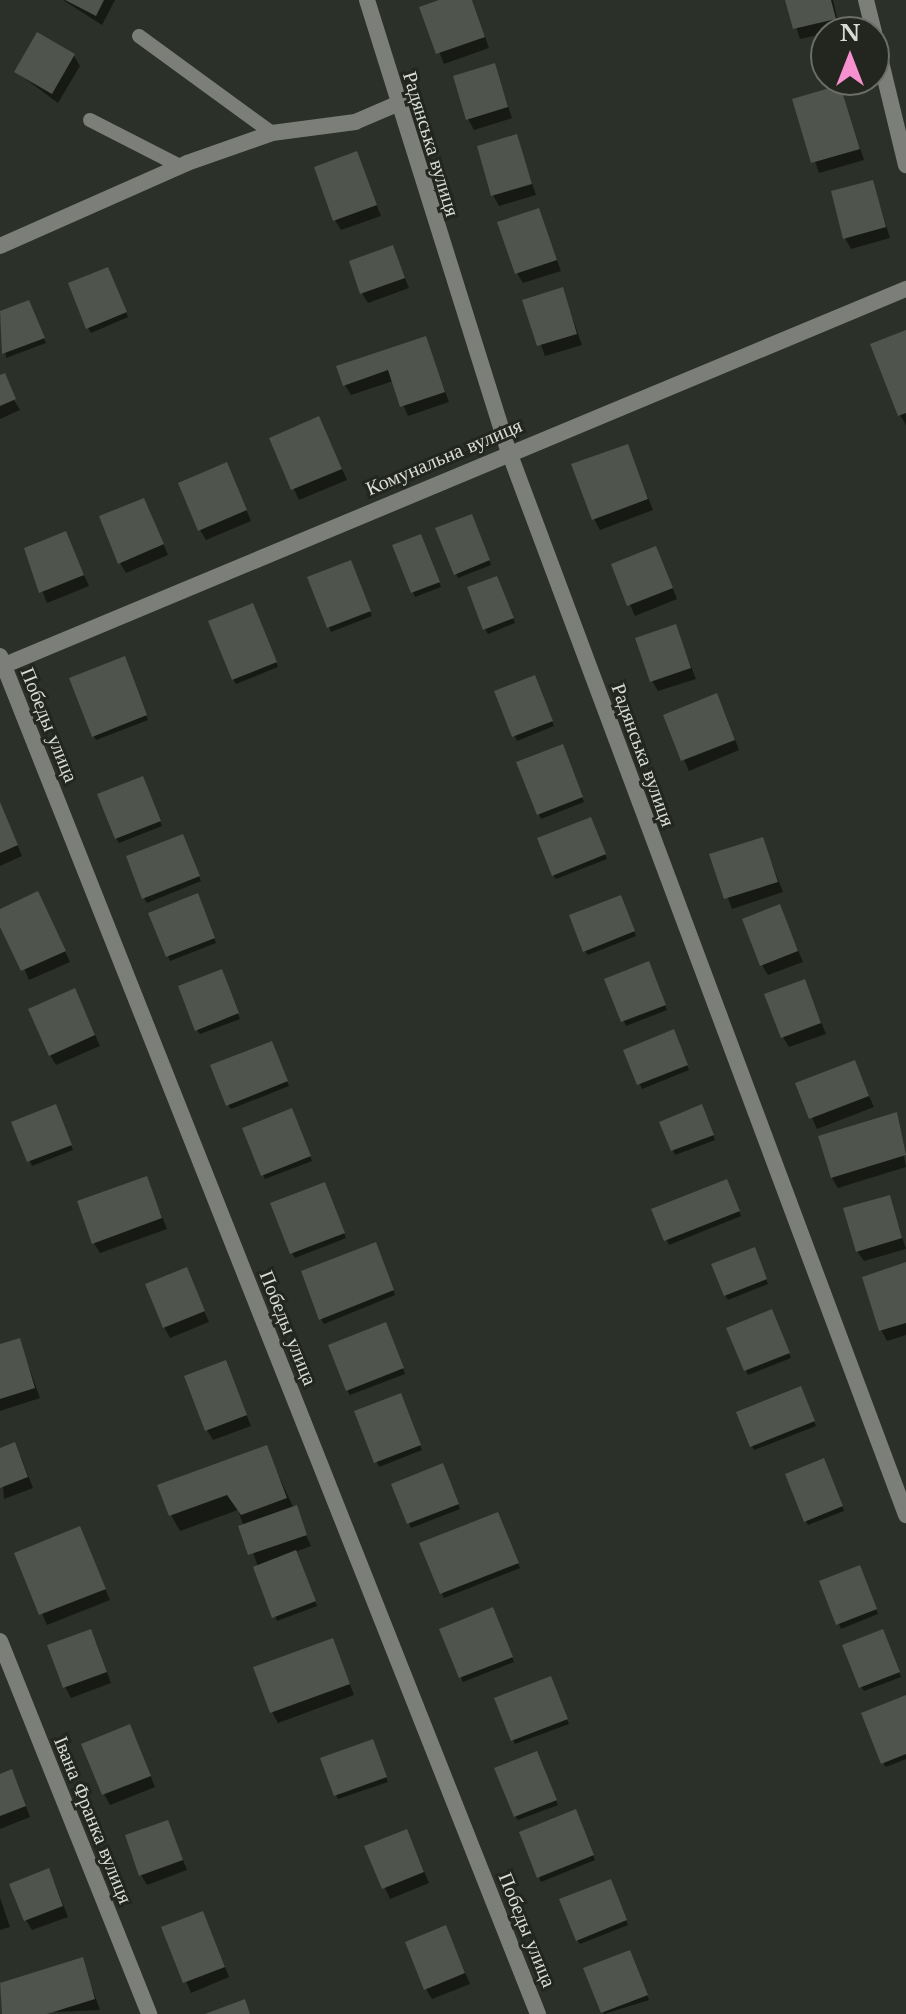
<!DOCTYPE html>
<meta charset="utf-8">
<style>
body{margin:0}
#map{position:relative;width:906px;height:2014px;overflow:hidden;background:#2b3028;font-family:"Libre Baskerville",serif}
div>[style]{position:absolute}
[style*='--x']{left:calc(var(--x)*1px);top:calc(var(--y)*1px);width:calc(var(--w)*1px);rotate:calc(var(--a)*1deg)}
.shadow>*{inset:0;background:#0007}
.building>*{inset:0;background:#4f544c}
.lane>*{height:14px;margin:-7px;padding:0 7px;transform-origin:7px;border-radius:7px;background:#7c7e7a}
.street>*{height:16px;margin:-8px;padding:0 8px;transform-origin:8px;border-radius:8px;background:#7c7e7a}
span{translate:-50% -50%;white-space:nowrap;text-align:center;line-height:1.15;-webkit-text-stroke:6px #22261f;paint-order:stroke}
.street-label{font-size:20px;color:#d8dbd6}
.north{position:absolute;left:810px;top:16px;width:80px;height:80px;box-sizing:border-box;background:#22261f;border:2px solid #6b6e68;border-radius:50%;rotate:0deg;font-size:22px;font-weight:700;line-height:32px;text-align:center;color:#d8dbd6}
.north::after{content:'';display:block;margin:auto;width:28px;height:36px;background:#f690cf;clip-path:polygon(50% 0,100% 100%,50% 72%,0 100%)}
</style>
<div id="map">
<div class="shadow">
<div style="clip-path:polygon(63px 0,115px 0,102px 25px)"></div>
<div style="clip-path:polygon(445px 0,472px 0,489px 48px,444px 64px,422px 8px)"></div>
<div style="clip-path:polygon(788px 0,833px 0,840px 30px,800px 39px)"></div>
<div style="clip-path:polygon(74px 56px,80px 66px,58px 103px,16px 72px)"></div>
<div style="clip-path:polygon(494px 66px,512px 118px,474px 130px,468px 119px)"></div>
<div style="clip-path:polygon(840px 87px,864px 160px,819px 173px,794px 100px)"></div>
<div style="clip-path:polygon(516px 137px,536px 195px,499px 206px,493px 195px)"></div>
<div style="clip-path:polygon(356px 154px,381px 216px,341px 230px,335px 220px)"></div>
<div style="clip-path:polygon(872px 182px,890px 238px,851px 249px,845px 238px)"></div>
<div style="clip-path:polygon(538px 210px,561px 271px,523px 283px,517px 273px)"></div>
<div style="clip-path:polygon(392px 248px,409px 288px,368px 303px,362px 293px)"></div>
<div style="clip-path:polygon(110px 274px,128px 317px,91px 333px,88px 328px)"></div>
<div style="clip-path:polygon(562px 289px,582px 345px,545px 356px,525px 301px)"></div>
<div style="clip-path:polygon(29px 302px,46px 343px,6px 358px,0 314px)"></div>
<div style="clip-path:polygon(906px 332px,906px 425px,900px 415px)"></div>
<div style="clip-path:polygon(425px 338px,449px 402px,408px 416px,393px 381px,351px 395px,345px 385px)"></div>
<div style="clip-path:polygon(0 377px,20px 410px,0 419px)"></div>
<div style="clip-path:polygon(319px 418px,347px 480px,299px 500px,271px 439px)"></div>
<div style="clip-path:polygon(627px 446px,653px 510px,600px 530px,594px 519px)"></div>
<div style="clip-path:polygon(232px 475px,251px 521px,206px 540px,200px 530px)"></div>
<div style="clip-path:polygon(149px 510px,168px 555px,126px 573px,120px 563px)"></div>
<div style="clip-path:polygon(474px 521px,491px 565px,458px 578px,456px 574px)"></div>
<div style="clip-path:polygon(65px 534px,89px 586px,47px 603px,26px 549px)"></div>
<div style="clip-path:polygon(423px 542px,441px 587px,415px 597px,395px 547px)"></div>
<div style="clip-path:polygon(661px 559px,677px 599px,635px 616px,613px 565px)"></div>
<div style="clip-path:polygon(353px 567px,372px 616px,331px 632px,329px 627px)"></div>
<div style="clip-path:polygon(499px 583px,515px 623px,488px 634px,485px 629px)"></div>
<div style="clip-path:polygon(255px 610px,278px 667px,236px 684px,233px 679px)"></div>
<div style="clip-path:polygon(675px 626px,696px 679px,658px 691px,652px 681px)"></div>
<div style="clip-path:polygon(126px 663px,148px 720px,96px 740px,94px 736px)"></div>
<div style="clip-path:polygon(537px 682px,554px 726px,517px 741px,496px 692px)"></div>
<div style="clip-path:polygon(722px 706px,739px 750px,689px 771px,665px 716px)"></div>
<div style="clip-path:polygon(564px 751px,584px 802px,541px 819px,539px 814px)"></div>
<div style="clip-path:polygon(145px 783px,162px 826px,119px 843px,116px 838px)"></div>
<div style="clip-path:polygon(0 805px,22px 856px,0 866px)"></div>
<div style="clip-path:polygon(593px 824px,607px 859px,556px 879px,553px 875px)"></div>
<div style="clip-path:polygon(762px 839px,783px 892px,732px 909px,712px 855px)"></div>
<div style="clip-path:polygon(185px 841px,201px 881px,147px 903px,144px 898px)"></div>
<div style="clip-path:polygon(199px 900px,216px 943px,170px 961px,151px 914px)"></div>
<div style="clip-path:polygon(623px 902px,636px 936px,588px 955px,585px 951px)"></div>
<div style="clip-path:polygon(43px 904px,70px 962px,29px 980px,0 911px)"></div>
<div style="clip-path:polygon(779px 907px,803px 962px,768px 975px,762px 965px)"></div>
<div style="clip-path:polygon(651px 968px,667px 1010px,626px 1026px,607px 980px)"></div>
<div style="clip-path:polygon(223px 976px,240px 1019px,200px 1034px,197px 1030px)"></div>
<div style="clip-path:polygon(804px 982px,826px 1034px,789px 1047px,783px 1037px)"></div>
<div style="clip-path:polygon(80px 1001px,100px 1046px,56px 1065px,50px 1055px)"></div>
<div style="clip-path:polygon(676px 1037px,689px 1070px,642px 1089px,626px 1051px)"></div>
<div style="clip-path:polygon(274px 1048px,289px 1086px,231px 1109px,228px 1105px)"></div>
<div style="clip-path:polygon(854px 1063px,874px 1107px,817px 1129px,798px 1085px)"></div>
<div style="clip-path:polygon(704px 1111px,715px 1140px,675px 1155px,673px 1150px)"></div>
<div style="clip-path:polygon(58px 1112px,73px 1150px,32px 1166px,14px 1123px)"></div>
<div style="clip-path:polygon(294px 1115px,312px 1161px,265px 1179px,263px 1175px)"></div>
<div style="clip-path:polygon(896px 1115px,906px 1167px,838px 1188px,832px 1178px)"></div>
<div style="clip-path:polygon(146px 1178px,167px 1229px,100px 1253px,94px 1243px)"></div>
<div style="clip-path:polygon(729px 1186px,741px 1216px,669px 1245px,654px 1210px)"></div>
<div style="clip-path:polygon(326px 1189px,346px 1238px,295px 1258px,292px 1253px)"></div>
<div style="clip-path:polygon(889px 1197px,906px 1249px,864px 1261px,857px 1251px)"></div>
<div style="clip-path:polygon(377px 1249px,395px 1295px,324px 1324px,321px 1319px)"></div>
<div style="clip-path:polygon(756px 1254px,768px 1284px,728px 1300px,725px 1295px)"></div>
<div style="clip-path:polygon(906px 1264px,906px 1335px,887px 1341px,881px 1330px)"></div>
<div style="clip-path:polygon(186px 1270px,209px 1322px,170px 1338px,164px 1327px)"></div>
<div style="clip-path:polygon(774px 1317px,791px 1358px,748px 1375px,746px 1370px)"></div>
<div style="clip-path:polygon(388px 1329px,405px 1374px,350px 1395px,347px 1390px)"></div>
<div style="clip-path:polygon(19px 1340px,40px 1398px,0 1411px,0 1346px)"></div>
<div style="clip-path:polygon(225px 1362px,251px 1426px,213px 1440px,207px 1430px)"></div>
<div style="clip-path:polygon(803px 1393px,816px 1426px,754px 1450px,752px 1446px)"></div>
<div style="clip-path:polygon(402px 1400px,422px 1450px,379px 1467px,356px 1413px)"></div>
<div style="clip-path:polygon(266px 1448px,311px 1546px,295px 1552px,317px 1606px,277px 1621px,238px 1510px,180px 1531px,171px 1515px)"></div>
<div style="clip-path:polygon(0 1450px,20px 1455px,33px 1488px,4px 1499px)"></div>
<div style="clip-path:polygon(826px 1465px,844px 1511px,808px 1525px,806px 1521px)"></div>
<div style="clip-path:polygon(444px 1470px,460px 1509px,411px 1528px,393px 1485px)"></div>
<div style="clip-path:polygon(500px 1519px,520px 1568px,444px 1598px,442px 1593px)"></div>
<div style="clip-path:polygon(79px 1529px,110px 1600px,47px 1625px,17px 1554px)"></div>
<div style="clip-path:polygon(861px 1572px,878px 1614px,841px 1629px,822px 1582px)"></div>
<div style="clip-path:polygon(495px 1614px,514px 1662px,463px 1682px,442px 1630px)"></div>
<div style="clip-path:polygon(885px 1636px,901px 1677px,864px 1691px,861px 1687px)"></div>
<div style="clip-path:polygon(333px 1640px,354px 1695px,278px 1723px,272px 1712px)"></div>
<div style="clip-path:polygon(96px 1642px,111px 1683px,71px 1698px,65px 1687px)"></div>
<div style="clip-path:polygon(553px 1683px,569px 1724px,515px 1744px,513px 1740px)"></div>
<div style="clip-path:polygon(906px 1698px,906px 1759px,886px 1767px,883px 1763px)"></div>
<div style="clip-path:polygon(135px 1737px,155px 1787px,110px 1805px,104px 1794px)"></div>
<div style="clip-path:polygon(374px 1746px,388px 1782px,338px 1799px,336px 1795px)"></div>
<div style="clip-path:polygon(539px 1758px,558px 1805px,518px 1820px,515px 1816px)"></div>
<div style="clip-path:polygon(0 1776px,17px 1782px,30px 1817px,0 1829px)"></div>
<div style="clip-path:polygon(577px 1816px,595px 1860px,541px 1882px,539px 1877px)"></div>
<div style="clip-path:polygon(167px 1822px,187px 1870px,147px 1885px,141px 1875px)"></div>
<div style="clip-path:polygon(412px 1842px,429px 1883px,390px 1899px,367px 1847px)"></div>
<div style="clip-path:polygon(54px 1881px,68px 1917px,32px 1930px,26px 1920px)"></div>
<div style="clip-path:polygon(612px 1886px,628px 1925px,580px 1944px,577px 1940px)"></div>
<div style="clip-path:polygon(0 1898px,10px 1927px,0 1930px)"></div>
<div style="clip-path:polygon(208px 1924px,229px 1977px,191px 1993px,164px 1928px)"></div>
<div style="clip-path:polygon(446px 1928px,470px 1984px,432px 1999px,426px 1989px)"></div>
<div style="clip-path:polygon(632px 1957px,649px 2000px,604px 2014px,586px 1969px)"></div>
<div style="clip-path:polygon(82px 1960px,100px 2010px,4px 2014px,0 1985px)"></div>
</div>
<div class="building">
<div style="clip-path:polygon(65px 0,104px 0,96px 16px)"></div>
<div style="clip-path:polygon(439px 0,472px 0,485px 37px,436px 54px,419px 7px)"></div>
<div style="clip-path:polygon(785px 0,831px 0,836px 19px,793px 29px)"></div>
<div style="clip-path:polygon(37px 32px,75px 54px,52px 94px,14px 72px)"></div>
<div style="clip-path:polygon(495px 63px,508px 107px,466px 120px,453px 76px)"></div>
<div style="clip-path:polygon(840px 85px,860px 149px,811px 163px,792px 99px)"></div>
<div style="clip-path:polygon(517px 134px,532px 184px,491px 196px,477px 146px)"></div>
<div style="clip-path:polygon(357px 151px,377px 205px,333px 221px,314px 167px)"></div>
<div style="clip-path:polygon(873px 180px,886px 227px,843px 239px,831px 191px)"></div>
<div style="clip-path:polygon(539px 208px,557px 260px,515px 274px,497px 222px)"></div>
<div style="clip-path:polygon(393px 245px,405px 278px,360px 294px,349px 261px)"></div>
<div style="clip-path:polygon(108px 267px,127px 312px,86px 329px,68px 283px)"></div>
<div style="clip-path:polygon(563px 287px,577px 334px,537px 346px,522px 300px)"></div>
<div style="clip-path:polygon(29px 300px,45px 338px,2px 354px,0 311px)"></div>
<div style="clip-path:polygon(906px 330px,906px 413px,898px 416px,870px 344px)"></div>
<div style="clip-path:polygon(426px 336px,445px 392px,400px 407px,388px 370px,343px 386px,336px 366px)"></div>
<div style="clip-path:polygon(5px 373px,16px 399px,0 406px,0 375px)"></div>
<div style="clip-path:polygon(319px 416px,342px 469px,291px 490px,269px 438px)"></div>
<div style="clip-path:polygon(628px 444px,648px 499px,592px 520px,571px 464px)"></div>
<div style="clip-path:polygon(227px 462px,247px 510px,198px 531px,178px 483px)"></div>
<div style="clip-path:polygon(144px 498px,164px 544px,118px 564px,99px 516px)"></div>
<div style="clip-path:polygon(472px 514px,490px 560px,454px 575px,435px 528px)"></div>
<div style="clip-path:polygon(66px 531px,84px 575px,39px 593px,24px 548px)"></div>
<div style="clip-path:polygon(421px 534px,440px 582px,411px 593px,392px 545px)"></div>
<div style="clip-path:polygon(656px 546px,673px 588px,627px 606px,611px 564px)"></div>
<div style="clip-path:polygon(351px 560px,371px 611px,327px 628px,307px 577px)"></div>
<div style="clip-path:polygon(497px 576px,514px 618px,483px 630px,467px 587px)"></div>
<div style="clip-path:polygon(253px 603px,277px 662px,232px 680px,208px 621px)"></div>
<div style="clip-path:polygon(676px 624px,691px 668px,650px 682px,635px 638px)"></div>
<div style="clip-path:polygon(125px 656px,147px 715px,92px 737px,69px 678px)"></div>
<div style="clip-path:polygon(535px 675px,553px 721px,512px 737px,494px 691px)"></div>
<div style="clip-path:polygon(717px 693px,735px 740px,681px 761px,663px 715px)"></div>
<div style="clip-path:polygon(563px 744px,583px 797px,537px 815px,516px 762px)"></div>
<div style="clip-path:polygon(143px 776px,161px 821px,115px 839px,97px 794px)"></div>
<div style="clip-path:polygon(0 802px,18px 845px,0 853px)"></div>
<div style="clip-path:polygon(591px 817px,606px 854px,552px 876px,537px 838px)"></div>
<div style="clip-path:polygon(183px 834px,200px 876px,142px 899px,126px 856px)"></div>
<div style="clip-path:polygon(763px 837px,778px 882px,724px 899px,709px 854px)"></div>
<div style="clip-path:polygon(38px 891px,66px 951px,21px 971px,0 927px,0 909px)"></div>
<div style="clip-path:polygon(198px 893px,215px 938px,166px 957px,148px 913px)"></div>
<div style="clip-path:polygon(621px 895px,635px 931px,583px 952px,569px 915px)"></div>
<div style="clip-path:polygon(780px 904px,798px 951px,760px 966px,742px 919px)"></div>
<div style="clip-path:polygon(649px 961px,666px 1005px,621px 1022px,604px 979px)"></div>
<div style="clip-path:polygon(222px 969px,239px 1013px,195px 1031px,178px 986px)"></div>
<div style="clip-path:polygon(805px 979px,821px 1023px,781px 1038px,764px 994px)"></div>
<div style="clip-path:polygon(75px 988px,95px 1035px,49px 1056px,28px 1009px)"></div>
<div style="clip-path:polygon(674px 1029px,688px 1065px,637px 1085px,623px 1050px)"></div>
<div style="clip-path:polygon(272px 1041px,288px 1081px,226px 1106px,210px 1065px)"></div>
<div style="clip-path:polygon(855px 1060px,869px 1096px,809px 1119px,795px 1083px)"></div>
<div style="clip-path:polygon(56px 1104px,72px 1145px,27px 1162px,11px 1122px)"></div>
<div style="clip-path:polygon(702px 1104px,714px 1135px,671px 1151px,659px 1122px)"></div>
<div style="clip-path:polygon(292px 1108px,311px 1156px,261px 1176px,242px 1128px)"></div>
<div style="clip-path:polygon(897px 1112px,906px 1155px,831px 1178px,818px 1136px)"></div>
<div style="clip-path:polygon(147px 1176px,162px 1218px,92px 1244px,77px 1201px)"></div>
<div style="clip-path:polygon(727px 1179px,740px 1211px,664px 1241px,651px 1209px)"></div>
<div style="clip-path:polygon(325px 1182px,345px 1233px,290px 1254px,270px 1203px)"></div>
<div style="clip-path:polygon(890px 1195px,902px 1238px,856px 1252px,843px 1208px)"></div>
<div style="clip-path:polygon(376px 1242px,394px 1290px,319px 1320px,301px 1271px)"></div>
<div style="clip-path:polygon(755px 1247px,767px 1279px,724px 1296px,711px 1264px)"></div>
<div style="clip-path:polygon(906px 1262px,906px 1323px,879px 1331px,862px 1277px)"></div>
<div style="clip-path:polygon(187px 1267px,205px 1311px,163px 1328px,145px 1284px)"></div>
<div style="clip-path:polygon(772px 1309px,790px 1353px,744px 1371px,726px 1328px)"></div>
<div style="clip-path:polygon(386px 1322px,404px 1368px,346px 1391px,328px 1345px)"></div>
<div style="clip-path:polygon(20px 1338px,35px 1388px,0 1399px,0 1344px)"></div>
<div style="clip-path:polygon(226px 1360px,247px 1415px,205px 1431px,184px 1376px)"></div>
<div style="clip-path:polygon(801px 1386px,815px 1421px,750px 1447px,736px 1412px)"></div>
<div style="clip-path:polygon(401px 1393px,421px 1445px,374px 1463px,354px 1411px)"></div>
<div style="clip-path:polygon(15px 1442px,28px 1477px,0 1488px,0 1448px)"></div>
<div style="clip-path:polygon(267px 1445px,287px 1498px,241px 1515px,227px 1495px,169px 1516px,157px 1485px)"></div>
<div style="clip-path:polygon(824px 1458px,843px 1506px,804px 1522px,785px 1474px)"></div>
<div style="clip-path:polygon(443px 1463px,459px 1504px,407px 1524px,391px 1484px)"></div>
<div style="clip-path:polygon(297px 1505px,307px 1535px,248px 1555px,238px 1526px)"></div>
<div style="clip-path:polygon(498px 1512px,519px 1563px,440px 1594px,419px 1543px)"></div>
<div style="clip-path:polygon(80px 1526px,106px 1589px,39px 1615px,14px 1553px)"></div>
<div style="clip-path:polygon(296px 1550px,316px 1601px,272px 1618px,253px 1567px)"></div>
<div style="clip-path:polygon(860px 1565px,877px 1609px,836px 1625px,819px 1581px)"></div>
<div style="clip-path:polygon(493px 1607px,513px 1657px,459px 1678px,439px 1629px)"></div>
<div style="clip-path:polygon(91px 1629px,107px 1672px,63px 1688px,47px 1645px)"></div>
<div style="clip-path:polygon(883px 1629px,900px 1672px,859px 1688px,842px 1645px)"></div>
<div style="clip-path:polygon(333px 1638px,350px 1684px,270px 1713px,253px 1667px)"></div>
<div style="clip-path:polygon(551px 1676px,568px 1719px,511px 1741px,494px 1698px)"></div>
<div style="clip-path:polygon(906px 1695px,906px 1754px,881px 1764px,861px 1713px)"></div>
<div style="clip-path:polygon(130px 1724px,151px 1776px,102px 1795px,81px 1744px)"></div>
<div style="clip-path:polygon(373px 1739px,387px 1777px,334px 1796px,320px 1758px)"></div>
<div style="clip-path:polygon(537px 1751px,557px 1800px,514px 1817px,494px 1768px)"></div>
<div style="clip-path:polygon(12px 1769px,26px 1806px,0 1816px,0 1774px)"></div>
<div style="clip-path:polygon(576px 1809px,594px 1855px,537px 1878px,519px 1832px)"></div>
<div style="clip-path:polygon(168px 1820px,183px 1860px,139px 1876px,125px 1835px)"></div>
<div style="clip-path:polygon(407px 1829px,424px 1872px,382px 1889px,364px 1846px)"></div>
<div style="clip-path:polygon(49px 1868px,63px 1906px,24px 1921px,9px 1884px)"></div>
<div style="clip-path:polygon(611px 1879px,627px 1920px,576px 1941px,559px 1899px)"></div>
<div style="clip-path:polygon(203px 1911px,225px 1967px,183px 1983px,161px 1927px)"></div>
<div style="clip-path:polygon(446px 1925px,465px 1973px,424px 1990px,405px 1942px)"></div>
<div style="clip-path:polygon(630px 1950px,648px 1995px,601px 2013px,583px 1968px)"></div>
<div style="clip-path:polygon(83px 1957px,95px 1999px,47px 2014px,2px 2014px,0 1983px)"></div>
<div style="clip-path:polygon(245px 1999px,250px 2014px,205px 2014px)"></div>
</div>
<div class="lane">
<div style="--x:139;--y:36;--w:165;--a:36.1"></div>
<div style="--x:90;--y:120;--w:101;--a:27.1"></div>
</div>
<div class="street">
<div style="--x:367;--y:0;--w:474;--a:72.6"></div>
<div style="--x:509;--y:452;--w:1135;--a:69.52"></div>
<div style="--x:866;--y:0;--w:33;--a:76"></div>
<div style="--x:874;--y:33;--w:136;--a:76.4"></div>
<div style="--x:0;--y:246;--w:205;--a:-23.9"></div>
<div style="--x:187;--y:163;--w:90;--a:-19.4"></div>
<div style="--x:272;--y:133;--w:84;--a:-7.5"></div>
<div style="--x:355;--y:122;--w:46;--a:-23.2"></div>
<div style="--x:0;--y:656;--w:1461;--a:68.39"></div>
<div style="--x:0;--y:667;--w:982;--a:-22.65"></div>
<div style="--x:0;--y:1641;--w:402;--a:68.2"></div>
</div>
<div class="street-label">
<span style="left:431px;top:144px;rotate:73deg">Радянська вулиця</span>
<span style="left:444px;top:457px;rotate:-23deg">Комунальна вулиця</span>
<span style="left:49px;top:725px;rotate:68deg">Победы улица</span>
<span style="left:643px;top:755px;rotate:70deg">Радянська вулиця</span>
<span style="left:288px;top:1328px;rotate:68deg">Победы улица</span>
<span style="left:93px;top:1820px;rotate:68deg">Івана Франка вулиця</span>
<span style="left:527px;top:1930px;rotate:68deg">Победы улица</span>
</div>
<div class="north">N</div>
</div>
